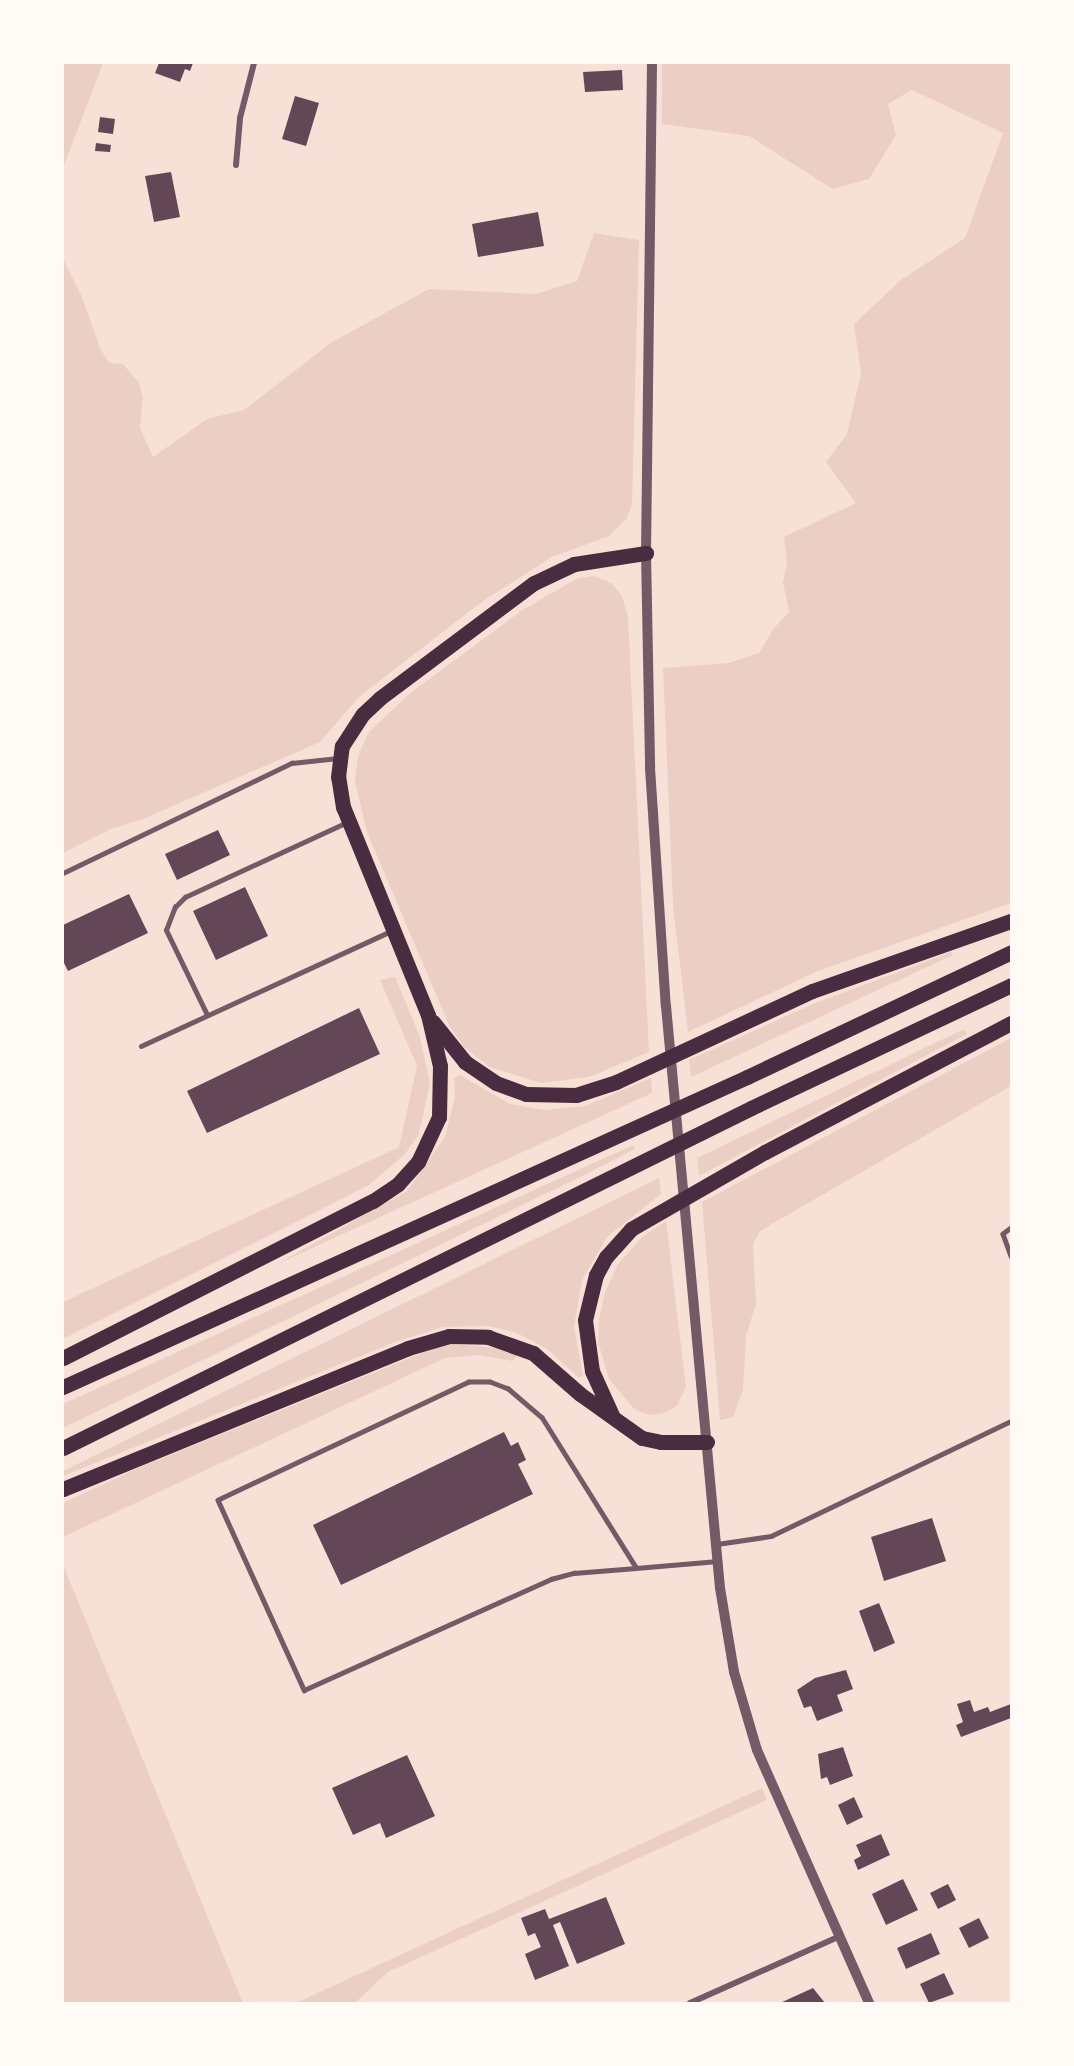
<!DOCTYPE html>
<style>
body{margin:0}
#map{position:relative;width:1074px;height:2066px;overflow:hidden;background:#f7e1d7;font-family:Figtree,sans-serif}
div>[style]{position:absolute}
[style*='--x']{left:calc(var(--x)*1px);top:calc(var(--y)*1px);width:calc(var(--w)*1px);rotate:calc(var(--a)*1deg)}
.green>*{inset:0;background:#ebcfc5}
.building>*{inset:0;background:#644757}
.service>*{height:4.5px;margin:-2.25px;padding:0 2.25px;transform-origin:2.25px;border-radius:2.25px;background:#755966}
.minor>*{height:6px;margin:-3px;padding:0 3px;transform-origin:3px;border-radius:3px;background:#755966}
.tertiary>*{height:10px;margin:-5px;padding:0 5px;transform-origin:5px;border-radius:5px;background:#755966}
.motorway>*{height:15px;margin:-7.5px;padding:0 7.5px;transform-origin:7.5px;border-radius:7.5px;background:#4a2c40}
span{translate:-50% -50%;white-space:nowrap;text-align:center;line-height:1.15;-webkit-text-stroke:6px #fffaf5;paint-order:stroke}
.frame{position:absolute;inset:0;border:64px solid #fffaf5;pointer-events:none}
</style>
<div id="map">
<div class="green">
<div style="clip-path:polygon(63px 63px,103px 63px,63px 168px)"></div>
<div style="clip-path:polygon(662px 63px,1011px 63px,1011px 903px,818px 971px,688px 1032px,673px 906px,663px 668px,729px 663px,759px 653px,774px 628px,789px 612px,783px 583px,787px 562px,784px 537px,856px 503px,826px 462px,847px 434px,861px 373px,854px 324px,901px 280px,965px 238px,1003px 133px,912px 90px,888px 104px,896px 135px,869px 179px,833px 189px,749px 136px,662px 124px)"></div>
<div style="clip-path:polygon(594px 233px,639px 240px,632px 504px,627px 518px,609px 536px,552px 557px,483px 601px,360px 696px,320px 742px,143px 819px,111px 829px,63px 853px,63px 259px,82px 297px,100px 348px,109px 363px,123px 364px,139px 383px,143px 397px,140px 428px,153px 457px,207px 419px,244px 410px,332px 342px,429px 289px,536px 294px,577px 281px)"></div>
<div style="clip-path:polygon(593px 576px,611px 583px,622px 596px,628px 617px,649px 1052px,589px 1077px,541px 1083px,490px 1067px,464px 1047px,449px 1025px,367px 832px,355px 781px,358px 757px,368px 733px,409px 694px,521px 611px,576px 579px)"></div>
<div style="clip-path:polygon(951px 952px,953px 955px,691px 1077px,689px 1060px,813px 1004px)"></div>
<div style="clip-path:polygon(395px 977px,420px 1037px,430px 1083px,419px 1134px,405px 1154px,369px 1185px,63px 1339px,63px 1302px,399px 1147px,417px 1066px,380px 980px)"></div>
<div style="clip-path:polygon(964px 1029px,967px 1034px,699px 1176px,697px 1158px)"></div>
<div style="clip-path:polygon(1011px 1038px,1011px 1086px,760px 1231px,753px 1244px,756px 1304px,746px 1336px,743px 1390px,733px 1417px,720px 1420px,702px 1202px)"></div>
<div style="clip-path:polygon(460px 1075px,510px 1104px,545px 1110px,585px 1106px,651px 1078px,652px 1093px,275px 1265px,407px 1191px,445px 1137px,455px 1097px,454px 1078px)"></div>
<div style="clip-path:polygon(633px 1145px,635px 1149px,578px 1178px,63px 1428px,63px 1404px)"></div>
<div style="clip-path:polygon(659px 1178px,661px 1194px,607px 1237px,582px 1280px,574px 1327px,583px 1376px,579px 1378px,547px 1349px,515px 1332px,488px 1326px,443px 1327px,398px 1341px,63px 1476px,63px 1471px)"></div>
<div style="clip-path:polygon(666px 1221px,686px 1387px,677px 1406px,665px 1413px,649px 1415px,634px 1409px,609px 1379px,598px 1342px,599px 1320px,605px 1292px,618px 1264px,642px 1237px)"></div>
<div style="clip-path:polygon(452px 1344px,498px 1348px,517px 1355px,513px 1361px,478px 1355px,445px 1358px,63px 1537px,63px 1503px,136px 1469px,422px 1353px)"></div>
<div style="clip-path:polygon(63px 1565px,243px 2003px,63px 2003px)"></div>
<div style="clip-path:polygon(762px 1788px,767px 1800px,388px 1972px,355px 2003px,296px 2003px)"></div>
</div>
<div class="building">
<div style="clip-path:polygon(159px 63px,193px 63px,190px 71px,185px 69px,180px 82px,155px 73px)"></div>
<div style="clip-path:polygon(622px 70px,623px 90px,585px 92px,583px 72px)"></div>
<div style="clip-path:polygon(295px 96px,319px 103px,306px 146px,282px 139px)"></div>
<div style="clip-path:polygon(100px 117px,115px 119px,113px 134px,98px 132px)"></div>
<div style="clip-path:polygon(96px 143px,111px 145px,110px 152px,95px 151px)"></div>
<div style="clip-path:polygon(171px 172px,180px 217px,154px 222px,145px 176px)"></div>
<div style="clip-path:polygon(538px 212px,544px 246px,478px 257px,472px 224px)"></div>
<div style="clip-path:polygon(218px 830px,230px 855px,177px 880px,165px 854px)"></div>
<div style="clip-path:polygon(245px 887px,268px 936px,216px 960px,193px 911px)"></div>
<div style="clip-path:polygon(129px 894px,148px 933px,68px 971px,63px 961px,63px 925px)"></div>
<div style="clip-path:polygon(359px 1008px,380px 1054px,207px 1133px,187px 1091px)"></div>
<div style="clip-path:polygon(504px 1432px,511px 1446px,518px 1442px,526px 1460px,518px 1464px,533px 1494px,341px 1585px,313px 1525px)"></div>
<div style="clip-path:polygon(932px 1518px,946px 1561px,884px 1581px,871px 1537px)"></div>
<div style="clip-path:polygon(879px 1603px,895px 1643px,874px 1652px,859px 1611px)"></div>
<div style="clip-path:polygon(846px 1670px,853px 1689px,837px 1695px,843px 1711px,817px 1721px,811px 1706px,804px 1708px,797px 1690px,815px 1678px)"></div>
<div style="clip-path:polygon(970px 1700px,974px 1712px,988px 1707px,990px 1712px,1011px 1704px,1011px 1718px,961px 1737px,956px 1725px,963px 1722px,957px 1704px)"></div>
<div style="clip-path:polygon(843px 1747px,853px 1776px,830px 1785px,827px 1777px,821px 1779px,818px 1754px)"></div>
<div style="clip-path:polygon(407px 1755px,435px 1816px,386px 1838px,380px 1823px,353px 1835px,332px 1788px)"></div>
<div style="clip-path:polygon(854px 1797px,863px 1817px,847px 1825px,838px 1805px)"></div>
<div style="clip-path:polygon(881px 1834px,890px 1855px,858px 1870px,854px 1860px,861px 1856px,856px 1845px)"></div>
<div style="clip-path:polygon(903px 1879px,918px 1910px,886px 1925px,872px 1894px)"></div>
<div style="clip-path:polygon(948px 1884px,956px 1900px,938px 1909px,930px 1893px)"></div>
<div style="clip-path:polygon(606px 1897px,625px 1944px,577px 1964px,560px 1922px,553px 1925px,569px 1966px,535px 1980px,525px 1954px,541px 1947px,535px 1933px,528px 1936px,521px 1918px,545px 1909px,549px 1919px)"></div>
<div style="clip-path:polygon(979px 1918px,989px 1938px,969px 1948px,959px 1928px)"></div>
<div style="clip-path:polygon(931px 1933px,940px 1954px,906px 1969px,897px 1948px)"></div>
<div style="clip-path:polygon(944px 1973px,954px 1994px,929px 2003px,920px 1984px)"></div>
<div style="clip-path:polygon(813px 1988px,825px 2003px,780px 2003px)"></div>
</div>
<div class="service">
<div style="--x:63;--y:873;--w:254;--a:-25.7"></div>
<div style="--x:292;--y:763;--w:46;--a:-6.2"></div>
<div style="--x:207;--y:1015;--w:94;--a:-115.8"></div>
<div style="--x:166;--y:930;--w:25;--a:-69"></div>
<div style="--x:175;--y:907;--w:14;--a:-45"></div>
<div style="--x:185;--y:897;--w:176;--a:-24.8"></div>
<div style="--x:141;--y:1046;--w:275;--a:-24.7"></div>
<div style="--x:1011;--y:1228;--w:10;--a:143"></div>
<div style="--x:1003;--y:1234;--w:23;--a:70"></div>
<div style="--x:717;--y:1544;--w:55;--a:-8.4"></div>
<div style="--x:771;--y:1536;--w:266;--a:-25.6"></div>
<div style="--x:636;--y:1568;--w:177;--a:-122.1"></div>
<div style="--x:542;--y:1418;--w:45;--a:-139.5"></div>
<div style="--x:508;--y:1389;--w:19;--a:-159"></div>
<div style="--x:490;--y:1382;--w:21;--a:180"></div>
<div style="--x:469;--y:1382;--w:277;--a:154.8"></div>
<div style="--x:218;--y:1500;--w:209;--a:65.6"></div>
<div style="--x:304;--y:1690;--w:271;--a:-24.2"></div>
<div style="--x:551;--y:1579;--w:24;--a:-15"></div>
<div style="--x:574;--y:1573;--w:62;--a:-4.6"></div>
<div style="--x:636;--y:1568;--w:82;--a:-4.9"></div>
</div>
<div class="minor">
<div style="--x:236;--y:165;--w:47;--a:-85.1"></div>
<div style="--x:240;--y:118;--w:57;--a:-75.7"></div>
<div style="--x:690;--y:2003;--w:162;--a:-24"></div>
</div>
<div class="tertiary">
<div style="--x:652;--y:63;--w:490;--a:90.7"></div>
<div style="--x:646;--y:553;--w:215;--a:88.9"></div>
<div style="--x:650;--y:768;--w:239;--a:86.2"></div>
<div style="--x:666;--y:1006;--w:584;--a:84.7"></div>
<div style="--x:720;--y:1588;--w:85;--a:80.5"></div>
<div style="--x:734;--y:1672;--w:81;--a:73.6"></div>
<div style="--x:757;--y:1750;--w:277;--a:66.1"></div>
</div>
<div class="motorway">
<div style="--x:433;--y:1022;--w:51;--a:51.3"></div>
<div style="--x:465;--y:1062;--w:37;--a:34"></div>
<div style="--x:496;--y:1083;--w:32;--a:20"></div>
<div style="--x:526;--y:1094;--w:50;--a:1.1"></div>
<div style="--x:576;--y:1095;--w:42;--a:-18"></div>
<div style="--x:616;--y:1082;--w:216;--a:-24.9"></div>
<div style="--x:812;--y:991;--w:211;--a:-19.4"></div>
<div style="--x:63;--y:1358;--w:347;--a:-26.9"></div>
<div style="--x:373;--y:1201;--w:30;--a:-34"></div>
<div style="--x:398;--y:1184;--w:30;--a:-48"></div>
<div style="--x:418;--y:1162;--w:50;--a:-65"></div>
<div style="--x:439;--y:1117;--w:51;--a:-88.9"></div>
<div style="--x:440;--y:1066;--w:52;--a:-103.2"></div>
<div style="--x:428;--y:1015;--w:225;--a:-112.2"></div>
<div style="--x:343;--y:807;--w:30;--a:-99"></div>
<div style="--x:338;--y:777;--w:31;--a:-83"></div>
<div style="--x:342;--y:746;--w:38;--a:-57"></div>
<div style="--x:363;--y:714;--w:23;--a:-43"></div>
<div style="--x:380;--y:698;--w:192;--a:-36.8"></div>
<div style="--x:534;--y:583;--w:44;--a:-25.4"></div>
<div style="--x:574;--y:564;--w:73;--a:-8.7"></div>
<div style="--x:63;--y:1387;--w:751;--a:-24.38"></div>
<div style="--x:747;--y:1077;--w:292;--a:-25.3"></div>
<div style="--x:612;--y:1415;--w:48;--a:-114.4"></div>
<div style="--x:592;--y:1371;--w:51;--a:-97.8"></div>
<div style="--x:585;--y:1320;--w:46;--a:-76.3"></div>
<div style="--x:596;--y:1275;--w:21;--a:-61"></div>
<div style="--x:606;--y:1257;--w:38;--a:-48"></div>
<div style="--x:631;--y:1229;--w:155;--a:-29.9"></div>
<div style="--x:765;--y:1152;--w:278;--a:-27.7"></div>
<div style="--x:63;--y:1448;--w:767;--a:-26.3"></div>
<div style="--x:751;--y:1108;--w:288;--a:-25.3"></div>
<div style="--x:63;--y:1489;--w:373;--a:-22.2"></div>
<div style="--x:408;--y:1348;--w:43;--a:-16.3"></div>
<div style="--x:449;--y:1336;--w:39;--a:1"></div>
<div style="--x:488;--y:1337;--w:48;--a:19.6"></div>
<div style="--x:533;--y:1353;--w:62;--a:41.1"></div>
<div style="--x:580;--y:1394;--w:76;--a:35.4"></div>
<div style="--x:642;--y:1438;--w:19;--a:12"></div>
<div style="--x:661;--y:1442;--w:46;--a:0"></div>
</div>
<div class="frame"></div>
</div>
